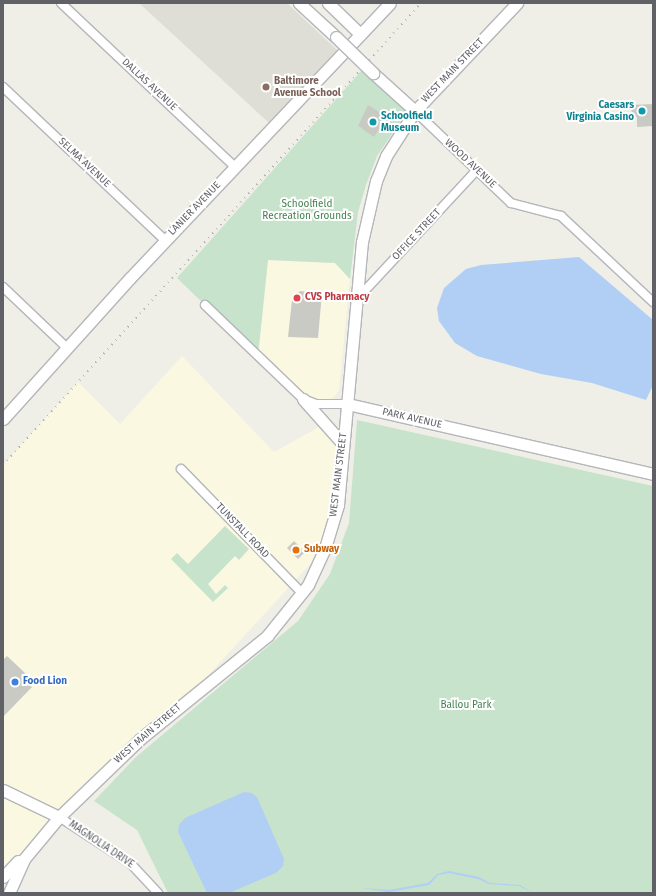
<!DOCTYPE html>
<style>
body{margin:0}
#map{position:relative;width:656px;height:896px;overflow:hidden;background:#efeee7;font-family:"Fira Sans",sans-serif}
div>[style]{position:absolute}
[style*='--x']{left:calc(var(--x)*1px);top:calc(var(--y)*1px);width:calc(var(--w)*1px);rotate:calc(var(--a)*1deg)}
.commercial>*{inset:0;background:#faf8e1}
.education>*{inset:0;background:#dfded6}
.green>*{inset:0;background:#c7e3cb}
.water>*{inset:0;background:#b1cef5}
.building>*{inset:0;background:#cacac4}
.roads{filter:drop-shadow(1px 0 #b4b6ba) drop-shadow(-1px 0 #b4b6ba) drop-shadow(0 1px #b4b6ba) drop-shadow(0 -1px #b4b6ba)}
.street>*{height:8px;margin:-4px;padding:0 4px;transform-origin:4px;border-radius:4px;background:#fff}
.secondary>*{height:11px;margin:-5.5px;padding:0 5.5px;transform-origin:5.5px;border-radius:5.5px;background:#fff}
.rail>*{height:2px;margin-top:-1px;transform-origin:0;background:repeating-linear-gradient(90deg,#b5b5b6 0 1px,transparent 0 6px)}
.bridges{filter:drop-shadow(1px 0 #b6b8bd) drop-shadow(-1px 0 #b6b8bd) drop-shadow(0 1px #b6b8bd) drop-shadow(0 -1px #b6b8bd)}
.secondary-bridge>*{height:11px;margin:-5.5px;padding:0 5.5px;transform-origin:5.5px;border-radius:5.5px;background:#fff}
.dots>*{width:11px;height:11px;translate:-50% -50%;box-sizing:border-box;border:2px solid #fff;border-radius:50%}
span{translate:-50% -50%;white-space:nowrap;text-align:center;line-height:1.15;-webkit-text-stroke:4px #fff;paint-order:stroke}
.street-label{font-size:10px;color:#5f6166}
.education-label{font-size:10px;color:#785e54;font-weight:700}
.left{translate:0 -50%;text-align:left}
.culture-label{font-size:10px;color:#0d838f;font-weight:700}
.right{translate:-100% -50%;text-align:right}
.park-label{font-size:10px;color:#41824e}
.health-label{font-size:10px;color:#be3a42;font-weight:700}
.food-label{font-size:10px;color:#c56008;font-weight:700}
.shop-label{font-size:10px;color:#366cbe;font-weight:700}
.frame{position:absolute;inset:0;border:4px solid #5f6166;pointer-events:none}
</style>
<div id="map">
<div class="commercial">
<div style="clip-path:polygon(268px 260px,335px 263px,350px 279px,339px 391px,328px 404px,311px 403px,258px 356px)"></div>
<div style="clip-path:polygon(182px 356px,274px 452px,319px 427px,343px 450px,325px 548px,178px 708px,11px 868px,4px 867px,3px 465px,78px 382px,120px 424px)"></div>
</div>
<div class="education">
<div style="clip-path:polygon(139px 3px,287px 3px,337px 50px,269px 123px)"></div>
</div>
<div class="green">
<div style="clip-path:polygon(362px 70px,407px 112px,377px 156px,366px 185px,358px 212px,350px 279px,335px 263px,268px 260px,258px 356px,177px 278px)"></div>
<div style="clip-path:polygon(357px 420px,653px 486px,653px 893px,168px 893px,137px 830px,94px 801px,136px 757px,298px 621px,330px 574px,349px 523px)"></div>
<div style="clip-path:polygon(225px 526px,249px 549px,239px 560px,235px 556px,208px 584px,216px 594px,225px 585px,228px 588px,213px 602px,171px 559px,177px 553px,188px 564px)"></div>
</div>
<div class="water">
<div style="clip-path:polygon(579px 257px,653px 320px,653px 385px,646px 400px,592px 383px,541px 374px,477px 356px,455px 343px,439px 321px,437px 308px,444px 288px,466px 269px,481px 265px)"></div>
<div style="clip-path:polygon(244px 792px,252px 793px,257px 797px,284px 859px,283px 866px,276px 873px,229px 893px,207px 893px,178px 832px,179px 825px,185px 818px)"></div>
<div style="clip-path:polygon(449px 871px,479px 877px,490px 883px,520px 885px,533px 893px,519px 886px,489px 884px,478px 879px,449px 873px,438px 875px,429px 885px,389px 892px,361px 888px,389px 890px,428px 883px,437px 874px)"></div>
</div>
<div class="building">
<div style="clip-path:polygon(653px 104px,653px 126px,637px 127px,637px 117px,632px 117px,631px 105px)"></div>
<div style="clip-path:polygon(368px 105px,387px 117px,374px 137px,358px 126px)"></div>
<div style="clip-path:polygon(300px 291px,322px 293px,318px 338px,288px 337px,292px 300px)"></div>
<div style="clip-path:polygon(294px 541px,305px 552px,298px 559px,287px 548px)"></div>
<div style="clip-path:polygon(7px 656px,25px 673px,21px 677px,32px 687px,3px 717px,3px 660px)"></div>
</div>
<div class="roads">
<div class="street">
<div style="--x:61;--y:3;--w:239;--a:43.3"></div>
<div style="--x:3;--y:87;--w:223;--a:43.4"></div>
<div style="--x:415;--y:111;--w:133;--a:43.8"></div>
<div style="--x:511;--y:203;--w:52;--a:14.6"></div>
<div style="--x:561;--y:216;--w:126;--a:43.1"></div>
<div style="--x:3;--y:287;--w:88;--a:43.6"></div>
<div style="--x:357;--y:299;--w:175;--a:-47.1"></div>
<div style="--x:205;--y:305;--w:136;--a:43.8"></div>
<div style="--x:303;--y:399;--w:14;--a:21"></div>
<div style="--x:316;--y:404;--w:32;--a:0"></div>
<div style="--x:181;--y:469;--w:173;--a:45.7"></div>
<div style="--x:59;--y:817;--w:86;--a:33.1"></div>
<div style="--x:131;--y:864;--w:40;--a:47"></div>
</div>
<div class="secondary">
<div style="--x:299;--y:3;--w:50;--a:42.6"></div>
<div style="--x:328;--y:3;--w:45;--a:44.1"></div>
<div style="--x:373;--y:73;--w:57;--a:42.1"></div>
<div style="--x:303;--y:399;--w:60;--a:48.4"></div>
<div style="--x:348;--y:404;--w:313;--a:12.9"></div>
<div style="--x:3;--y:419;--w:190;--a:-48"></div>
<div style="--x:130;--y:278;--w:378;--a:-46.6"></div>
<div style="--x:3;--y:790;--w:62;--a:25.7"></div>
<div style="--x:3;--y:877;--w:22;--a:-47"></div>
<div style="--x:9;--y:893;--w:37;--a:-66"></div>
<div style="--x:24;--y:859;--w:55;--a:-50.2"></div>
<div style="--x:59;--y:817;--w:112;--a:-43.9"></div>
<div style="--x:140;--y:739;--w:164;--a:-39"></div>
<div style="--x:267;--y:636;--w:65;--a:-51.2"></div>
<div style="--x:308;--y:585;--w:41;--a:-65.3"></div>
<div style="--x:325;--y:548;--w:45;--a:-73.2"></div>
<div style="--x:338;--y:505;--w:264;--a:-84.8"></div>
<div style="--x:362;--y:242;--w:63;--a:-77.1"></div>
<div style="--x:376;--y:181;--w:27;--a:-68"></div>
<div style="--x:386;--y:156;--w:54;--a:-57.2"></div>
<div style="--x:415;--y:111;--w:149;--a:-46.6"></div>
</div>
</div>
<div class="rail">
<div style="--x:3;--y:465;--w:623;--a:-47.86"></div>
</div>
<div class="bridges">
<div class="secondary-bridge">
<div style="--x:336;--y:37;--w:52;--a:44.2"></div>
</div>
</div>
<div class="dots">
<div style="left:266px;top:87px;background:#8d6e63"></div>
<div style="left:642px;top:111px;background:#0f9aa8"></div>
<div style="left:373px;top:122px;background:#0f9aa8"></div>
<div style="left:297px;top:298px;background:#e0444e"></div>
<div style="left:296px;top:550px;background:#e8710a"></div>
<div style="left:15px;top:682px;background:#3f7fe0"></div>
</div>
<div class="street-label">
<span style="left:453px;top:71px;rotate:-46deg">WEST MAIN STREET</span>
<span style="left:149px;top:85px;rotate:43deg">DALLAS AVENUE</span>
<span style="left:84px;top:163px;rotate:43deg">SELMA AVENUE</span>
<span style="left:470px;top:164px;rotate:43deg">WOOD AVENUE</span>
<span style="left:195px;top:209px;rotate:-46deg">LANIER AVENUE</span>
<span style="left:417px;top:235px;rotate:-47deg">OFFICE STREET</span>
<span style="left:412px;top:419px;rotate:13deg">PARK AVENUE</span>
<span style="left:339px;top:475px;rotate:-83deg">WEST MAIN STREET</span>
<span style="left:242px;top:531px;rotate:46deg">TUNSTALL ROAD</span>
<span style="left:148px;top:734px;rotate:-41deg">WEST MAIN STREET</span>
<span style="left:101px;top:845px;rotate:34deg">MAGNOLIA DRIVE</span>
</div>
<div class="education-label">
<span class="left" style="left:274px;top:87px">Baltimore<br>Avenue School</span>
</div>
<div class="culture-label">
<span class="right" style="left:634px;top:111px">Caesars<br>Virginia Casino</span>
<span class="left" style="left:381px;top:122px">Schoolfield<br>Museum</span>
</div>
<div class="park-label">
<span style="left:307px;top:210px">Schoolfield<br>Recreation Grounds</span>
<span style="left:466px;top:706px">Ballou Park</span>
</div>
<div class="health-label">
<span class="left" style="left:305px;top:298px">CVS Pharmacy</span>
</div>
<div class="food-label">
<span class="left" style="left:304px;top:550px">Subway</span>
</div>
<div class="shop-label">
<span class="left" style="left:23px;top:682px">Food Lion</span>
</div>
<div class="frame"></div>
</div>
